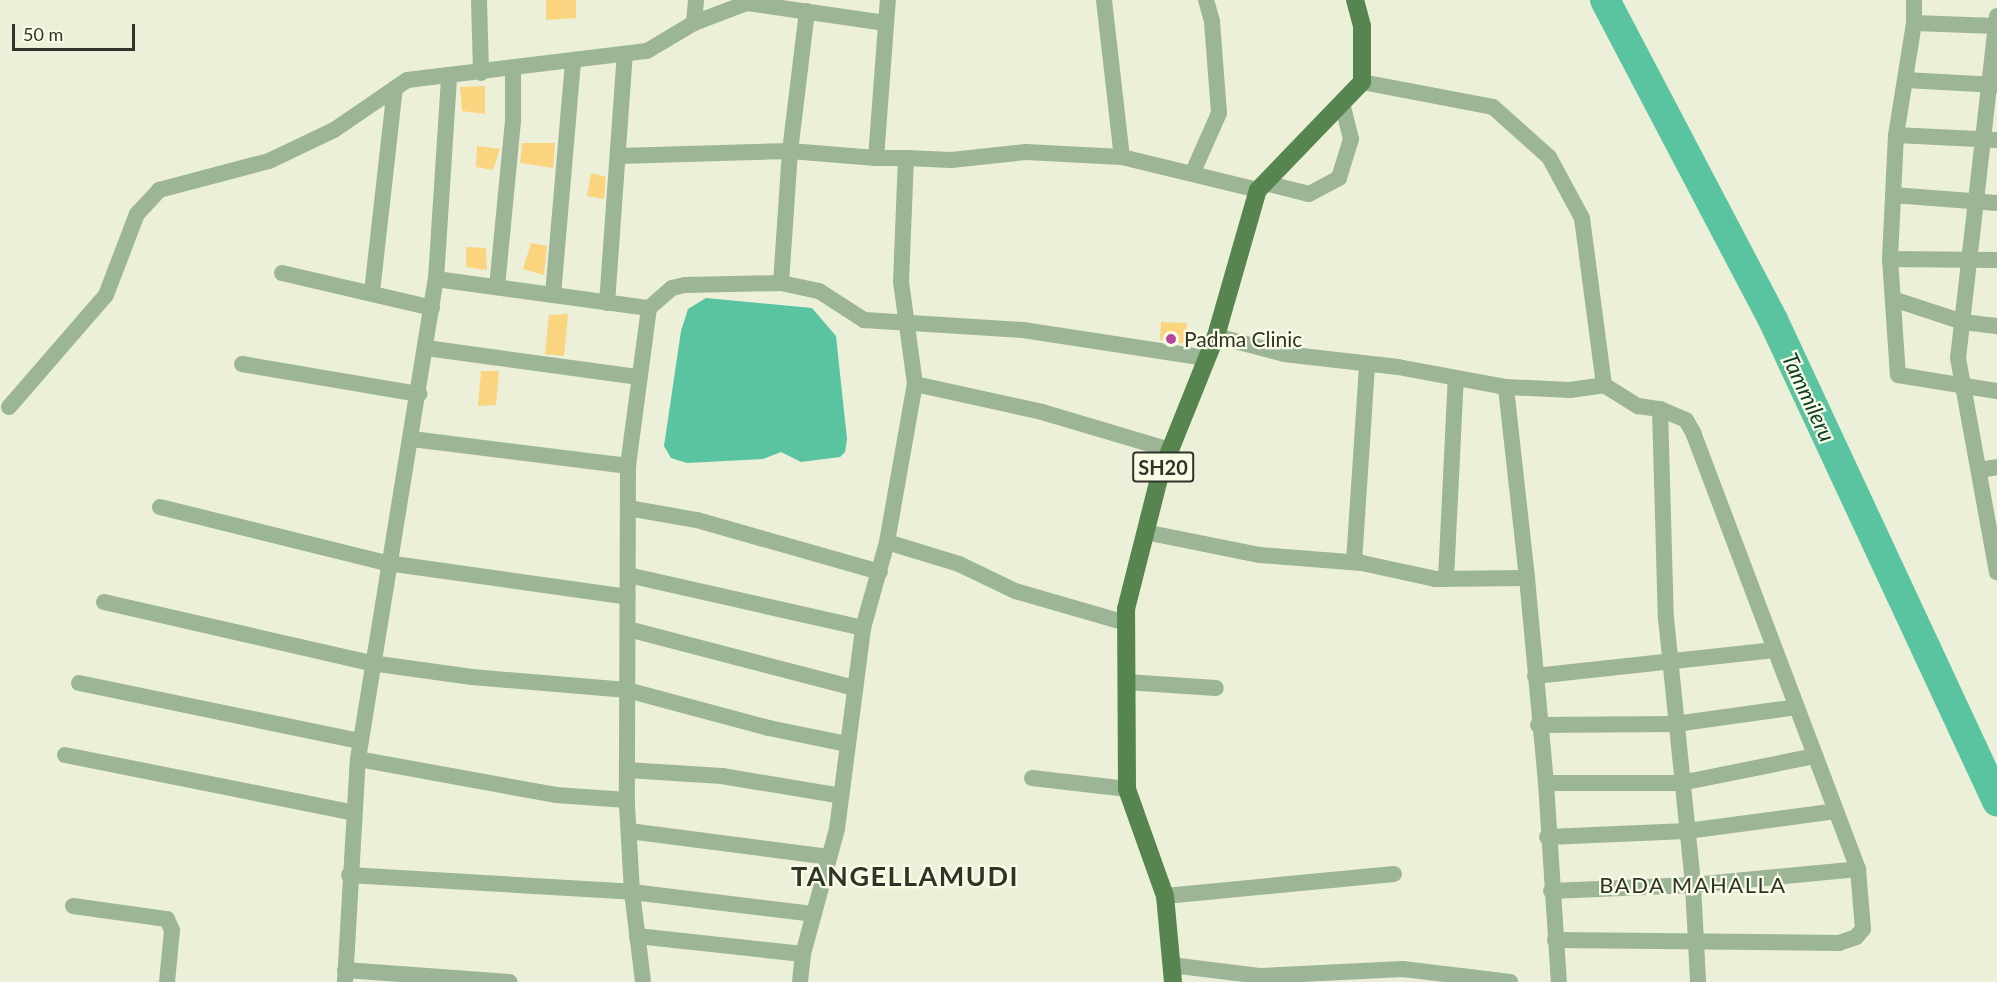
<!DOCTYPE html>
<style>
body{margin:0}
#map{position:relative;width:1997px;height:982px;overflow:hidden;background:#ecf0d8;font-family:Lato,sans-serif}
div>[style]{position:absolute}
[style*='--x']{left:calc(var(--x)*1px);top:calc(var(--y)*1px);width:calc(var(--w)*1px);rotate:calc(var(--a)*1deg)}
.water>*{inset:0;background:#5ac4a0}
.river>*{height:30px;margin:-15px;padding:0 15px;transform-origin:15px;border-radius:15px;background:#5ac4a0}
.building>*{inset:0;background:#fad47f}
.minor>*{height:16px;margin:-8px;padding:0 8px;transform-origin:8px;border-radius:8px;background:#9cb597}
.primary>*{height:18px;margin:-9px;padding:0 9px;transform-origin:9px;border-radius:9px;background:#57854f}
.dots>*{width:16px;height:16px;translate:-50% -50%;box-sizing:border-box;border:3px solid #fafde5;border-radius:50%}
span{translate:-50% -50%;white-space:nowrap;text-align:center;line-height:1.15;-webkit-text-stroke:4.5px #fafde5;paint-order:stroke}
.shield-label span{padding:2px 4px;background:#fafde5;border:2px solid;border-radius:4px;-webkit-text-stroke-width:0}
.shield-label{font-size:20px;color:#31332a;font-weight:700}
.poi-label{font-size:21px;color:#31332a}
.left{translate:0 -50%;text-align:left}
.water-label{font-size:22px;color:#0c3c2d;font-style:italic}
.neighbourhood-label{font-size:22px;color:#31332a;letter-spacing:1.5px}
.district-label{font-size:27px;color:#31332a;font-weight:700;letter-spacing:1.5px}
.scale{position:absolute;left:12px;top:24px;width:123px;height:27px;box-sizing:border-box;border:3px solid #31332a;border-top:0;padding-left:8px;font-size:18px;line-height:21px;white-space:nowrap;color:#31332a;-webkit-text-stroke:4px #fafde5;paint-order:stroke}
</style>
<div id="map">
<div class="water">
<div style="clip-path:polygon(706px 298px,812px 308px,836px 336px,847px 439px,845px 452px,840px 457px,801px 462px,781px 452px,763px 459px,687px 463px,671px 458px,664px 446px,681px 331px,688px 309px)"></div>
</div>
<div class="river">
<div style="--x:1605;--y:0;--w:361;--a:62.3"></div>
<div style="--x:1773;--y:320;--w:531;--a:65.03"></div>
</div>
<div class="building">
<div style="clip-path:polygon(546px 0,576px 0,576px 18px,546px 20px)"></div>
<div style="clip-path:polygon(485px 86px,485px 114px,462px 111px,460px 87px)"></div>
<div style="clip-path:polygon(522px 143px,555px 143px,553px 168px,520px 163px)"></div>
<div style="clip-path:polygon(477px 146px,500px 149px,493px 170px,476px 167px)"></div>
<div style="clip-path:polygon(591px 173px,606px 177px,604px 199px,587px 196px)"></div>
<div style="clip-path:polygon(531px 243px,547px 246px,544px 275px,523px 269px)"></div>
<div style="clip-path:polygon(466px 247px,486px 248px,487px 270px,466px 267px)"></div>
<div style="clip-path:polygon(568px 314px,564px 356px,545px 354px,549px 315px)"></div>
<div style="clip-path:polygon(1161px 322px,1187px 323px,1186px 344px,1160px 340px)"></div>
<div style="clip-path:polygon(481px 371px,499px 371px,496px 405px,478px 406px)"></div>
</div>
<div class="minor">
<div style="--x:479;--y:0;--w:73;--a:88.4"></div>
<div style="--x:1104;--y:0;--w:158;--a:83.5"></div>
<div style="--x:1122;--y:157;--w:140;--a:13.6"></div>
<div style="--x:1914;--y:0;--w:23;--a:90"></div>
<div style="--x:1914;--y:23;--w:113;--a:99.1"></div>
<div style="--x:1896;--y:135;--w:124;--a:92.8"></div>
<div style="--x:1890;--y:259;--w:116;--a:86.1"></div>
<div style="--x:1898;--y:375;--w:100;--a:9.2"></div>
<div style="--x:807;--y:11;--w:141;--a:96.9"></div>
<div style="--x:790;--y:151;--w:86;--a:4.7"></div>
<div style="--x:1997;--y:16;--w:344;--a:96.5"></div>
<div style="--x:1958;--y:358;--w:218;--a:79.7"></div>
<div style="--x:694;--y:23;--w:57;--a:-20.7"></div>
<div style="--x:747;--y:3;--w:140;--a:8.2"></div>
<div style="--x:1914;--y:23;--w:82;--a:2.1"></div>
<div style="--x:1905;--y:80;--w:92;--a:3.1"></div>
<div style="--x:1362;--y:82;--w:133;--a:10.8"></div>
<div style="--x:1493;--y:107;--w:75;--a:41.8"></div>
<div style="--x:1549;--y:157;--w:69;--a:61.6"></div>
<div style="--x:1582;--y:218;--w:168;--a:82.5"></div>
<div style="--x:1604;--y:385;--w:40;--a:32"></div>
<div style="--x:1638;--y:406;--w:22;--a:8"></div>
<div style="--x:1660;--y:409;--w:209;--a:88.4"></div>
<div style="--x:1666;--y:618;--w:268;--a:84.2"></div>
<div style="--x:1693;--y:885;--w:97;--a:87"></div>
<div style="--x:1896;--y:135;--w:101;--a:2.8"></div>
<div style="--x:618;--y:156;--w:172;--a:-1.7"></div>
<div style="--x:790;--y:151;--w:132;--a:93.9"></div>
<div style="--x:781;--y:283;--w:39;--a:12"></div>
<div style="--x:819;--y:291;--w:54;--a:32.8"></div>
<div style="--x:864;--y:320;--w:159;--a:3.6"></div>
<div style="--x:1023;--y:330;--w:185;--a:8.7"></div>
<div style="--x:906;--y:158;--w:45;--a:2.5"></div>
<div style="--x:951;--y:160;--w:75;--a:-6.1"></div>
<div style="--x:1026;--y:152;--w:96;--a:3"></div>
<div style="--x:1193;--y:172;--w:64;--a:-66.2"></div>
<div style="--x:1219;--y:113;--w:92;--a:-94.4"></div>
<div style="--x:1212;--y:21;--w:22;--a:-106"></div>
<div style="--x:1265;--y:183;--w:45;--a:14"></div>
<div style="--x:1309;--y:194;--w:34;--a:-28"></div>
<div style="--x:1339;--y:178;--w:41;--a:-72.9"></div>
<div style="--x:1351;--y:139;--w:37;--a:-104"></div>
<div style="--x:1893;--y:195;--w:104;--a:4.4"></div>
<div style="--x:1890;--y:259;--w:107;--a:0.5"></div>
<div style="--x:282;--y:273;--w:154;--a:13.1"></div>
<div style="--x:436;--y:279;--w:203;--a:-86.3"></div>
<div style="--x:497;--y:287;--w:166;--a:-84.5"></div>
<div style="--x:513;--y:122;--w:53;--a:-90"></div>
<div style="--x:372;--y:292;--w:205;--a:-83.6"></div>
<div style="--x:553;--y:295;--w:235;--a:-85.1"></div>
<div style="--x:1893;--y:299;--w:74;--a:18.2"></div>
<div style="--x:1963;--y:322;--w:34;--a:7"></div>
<div style="--x:607;--y:303;--w:250;--a:-85.9"></div>
<div style="--x:649;--y:308;--w:30;--a:-41"></div>
<div style="--x:672;--y:288;--w:13;--a:-13"></div>
<div style="--x:685;--y:285;--w:96;--a:-1.2"></div>
<div style="--x:1216;--y:336;--w:70;--a:14.8"></div>
<div style="--x:1284;--y:354;--w:115;--a:6.5"></div>
<div style="--x:1398;--y:367;--w:110;--a:10.5"></div>
<div style="--x:1506;--y:387;--w:64;--a:2.7"></div>
<div style="--x:1570;--y:390;--w:34;--a:-8"></div>
<div style="--x:426;--y:348;--w:215;--a:7.8"></div>
<div style="--x:242;--y:364;--w:180;--a:9.6"></div>
<div style="--x:915;--y:384;--w:130;--a:12.4"></div>
<div style="--x:1042;--y:412;--w:134;--a:16.5"></div>
<div style="--x:9;--y:407;--w:148;--a:-49.1"></div>
<div style="--x:106;--y:295;--w:87;--a:-69.1"></div>
<div style="--x:137;--y:214;--w:33;--a:-47"></div>
<div style="--x:159;--y:190;--w:114;--a:-14.8"></div>
<div style="--x:269;--y:161;--w:72;--a:-25.5"></div>
<div style="--x:334;--y:130;--w:88;--a:-34.4"></div>
<div style="--x:407;--y:80;--w:242;--a:-6.9"></div>
<div style="--x:647;--y:51;--w:55;--a:-30.8"></div>
<div style="--x:694;--y:23;--w:23;--a:-85"></div>
<div style="--x:412;--y:439;--w:218;--a:7.1"></div>
<div style="--x:628;--y:466;--w:339;--a:90.2"></div>
<div style="--x:627;--y:805;--w:87;--a:86.7"></div>
<div style="--x:632;--y:892;--w:91;--a:83"></div>
<div style="--x:1979;--y:470;--w:18;--a:-9"></div>
<div style="--x:160;--y:507;--w:234;--a:13.9"></div>
<div style="--x:387;--y:563;--w:243;--a:8"></div>
<div style="--x:628;--y:508;--w:70;--a:9.9"></div>
<div style="--x:697;--y:520;--w:190;--a:15.9"></div>
<div style="--x:1145;--y:532;--w:116;--a:11.4"></div>
<div style="--x:1259;--y:555;--w:103;--a:4.4"></div>
<div style="--x:1362;--y:563;--w:76;--a:12.2"></div>
<div style="--x:1436;--y:579;--w:91;--a:-0.6"></div>
<div style="--x:1527;--y:578;--w:192;--a:-96.3"></div>
<div style="--x:887;--y:542;--w:75;--a:17"></div>
<div style="--x:959;--y:564;--w:62;--a:25.7"></div>
<div style="--x:1015;--y:591;--w:116;--a:16.1"></div>
<div style="--x:1354;--y:562;--w:198;--a:-86.2"></div>
<div style="--x:628;--y:575;--w:241;--a:12.7"></div>
<div style="--x:1527;--y:578;--w:206;--a:84.7"></div>
<div style="--x:1546;--y:783;--w:199;--a:86.3"></div>
<div style="--x:1446;--y:579;--w:201;--a:-87.2"></div>
<div style="--x:104;--y:602;--w:274;--a:12.9"></div>
<div style="--x:371;--y:663;--w:102;--a:7.9"></div>
<div style="--x:472;--y:677;--w:156;--a:4.8"></div>
<div style="--x:627;--y:690;--w:147;--a:15"></div>
<div style="--x:769;--y:728;--w:80;--a:11.6"></div>
<div style="--x:628;--y:629;--w:235;--a:14.6"></div>
<div style="--x:1535;--y:676;--w:241;--a:-6.2"></div>
<div style="--x:1126;--y:682;--w:90;--a:3.8"></div>
<div style="--x:79;--y:683;--w:287;--a:11.7"></div>
<div style="--x:1538;--y:725;--w:137;--a:-0.4"></div>
<div style="--x:1675;--y:724;--w:123;--a:-7.9"></div>
<div style="--x:65;--y:755;--w:295;--a:11.3"></div>
<div style="--x:358;--y:759;--w:201;--a:10.3"></div>
<div style="--x:556;--y:795;--w:71;--a:4"></div>
<div style="--x:627;--y:770;--w:95;--a:3.6"></div>
<div style="--x:722;--y:776;--w:121;--a:9.5"></div>
<div style="--x:1032;--y:778;--w:96;--a:6.6"></div>
<div style="--x:1546;--y:783;--w:135;--a:0"></div>
<div style="--x:1681;--y:783;--w:137;--a:-11.4"></div>
<div style="--x:629;--y:831;--w:202;--a:7.4"></div>
<div style="--x:1547;--y:837;--w:140;--a:-2.5"></div>
<div style="--x:1687;--y:831;--w:150;--a:-7.6"></div>
<div style="--x:349;--y:875;--w:284;--a:3.4"></div>
<div style="--x:632;--y:892;--w:182;--a:6.9"></div>
<div style="--x:1551;--y:891;--w:142;--a:-2.4"></div>
<div style="--x:1693;--y:885;--w:166;--a:-5.5"></div>
<div style="--x:1858;--y:869;--w:465;--a:-110.7"></div>
<div style="--x:1694;--y:434;--w:16;--a:-120"></div>
<div style="--x:1686;--y:420;--w:28;--a:-157"></div>
<div style="--x:1165;--y:896;--w:230;--a:-5.5"></div>
<div style="--x:73;--y:906;--w:95;--a:7.9"></div>
<div style="--x:167;--y:919;--w:12;--a:66"></div>
<div style="--x:172;--y:930;--w:52;--a:95.5"></div>
<div style="--x:637;--y:936;--w:167;--a:6.2"></div>
<div style="--x:1555;--y:940;--w:284;--a:0.6"></div>
<div style="--x:1839;--y:943;--w:18;--a:-19"></div>
<div style="--x:1856;--y:937;--w:11;--a:-49"></div>
<div style="--x:1863;--y:929;--w:60;--a:-94.8"></div>
<div style="--x:1171;--y:965;--w:91;--a:7"></div>
<div style="--x:1261;--y:976;--w:142;--a:-2.8"></div>
<div style="--x:1403;--y:969;--w:108;--a:6.9"></div>
<div style="--x:345;--y:970;--w:165;--a:4.2"></div>
<div style="--x:345;--y:982;--w:223;--a:-86.7"></div>
<div style="--x:358;--y:759;--w:486;--a:-80.8"></div>
<div style="--x:436;--y:279;--w:215;--a:7.8"></div>
<div style="--x:649;--y:308;--w:159;--a:97.6"></div>
<div style="--x:800;--y:982;--w:28;--a:-84"></div>
<div style="--x:803;--y:954;--w:130;--a:-74.8"></div>
<div style="--x:837;--y:829;--w:203;--a:-82.6"></div>
<div style="--x:863;--y:628;--w:89;--a:-74.4"></div>
<div style="--x:887;--y:542;--w:160;--a:-80"></div>
<div style="--x:915;--y:384;--w:103;--a:-97.8"></div>
<div style="--x:901;--y:282;--w:124;--a:-87.7"></div>
<div style="--x:906;--y:158;--w:30;--a:180"></div>
<div style="--x:876;--y:158;--w:158;--a:-85.7"></div>
</div>
<div class="primary">
<div style="--x:1173;--y:982;--w:86;--a:-95.3"></div>
<div style="--x:1165;--y:896;--w:114;--a:-109.6"></div>
<div style="--x:1127;--y:789;--w:180;--a:-90.3"></div>
<div style="--x:1126;--y:609;--w:138;--a:-75.8"></div>
<div style="--x:1160;--y:475;--w:150;--a:-68.1"></div>
<div style="--x:1216;--y:336;--w:152;--a:-74"></div>
<div style="--x:1258;--y:190;--w:150;--a:-46.1"></div>
<div style="--x:1362;--y:82;--w:56;--a:-90"></div>
<div style="--x:1362;--y:26;--w:27;--a:-105"></div>
</div>
<div class="dots">
<div style="left:1171px;top:339px;background:#b947a1"></div>
</div>
<div class="shield-label">
<span style="left:1163px;top:467px">SH20</span>
</div>
<div class="poi-label">
<span class="left" style="left:1184px;top:339px">Padma Clinic</span>
</div>
<div class="water-label">
<span style="left:1809px;top:397px;rotate:65deg">Tammileru</span>
</div>
<div class="neighbourhood-label">
<span style="left:1693px;top:885px">BADA MAHALLA</span>
</div>
<div class="district-label">
<span style="left:905px;top:876px">TANGELLAMUDI</span>
</div>
<div class="scale">50 m</div>
</div>
